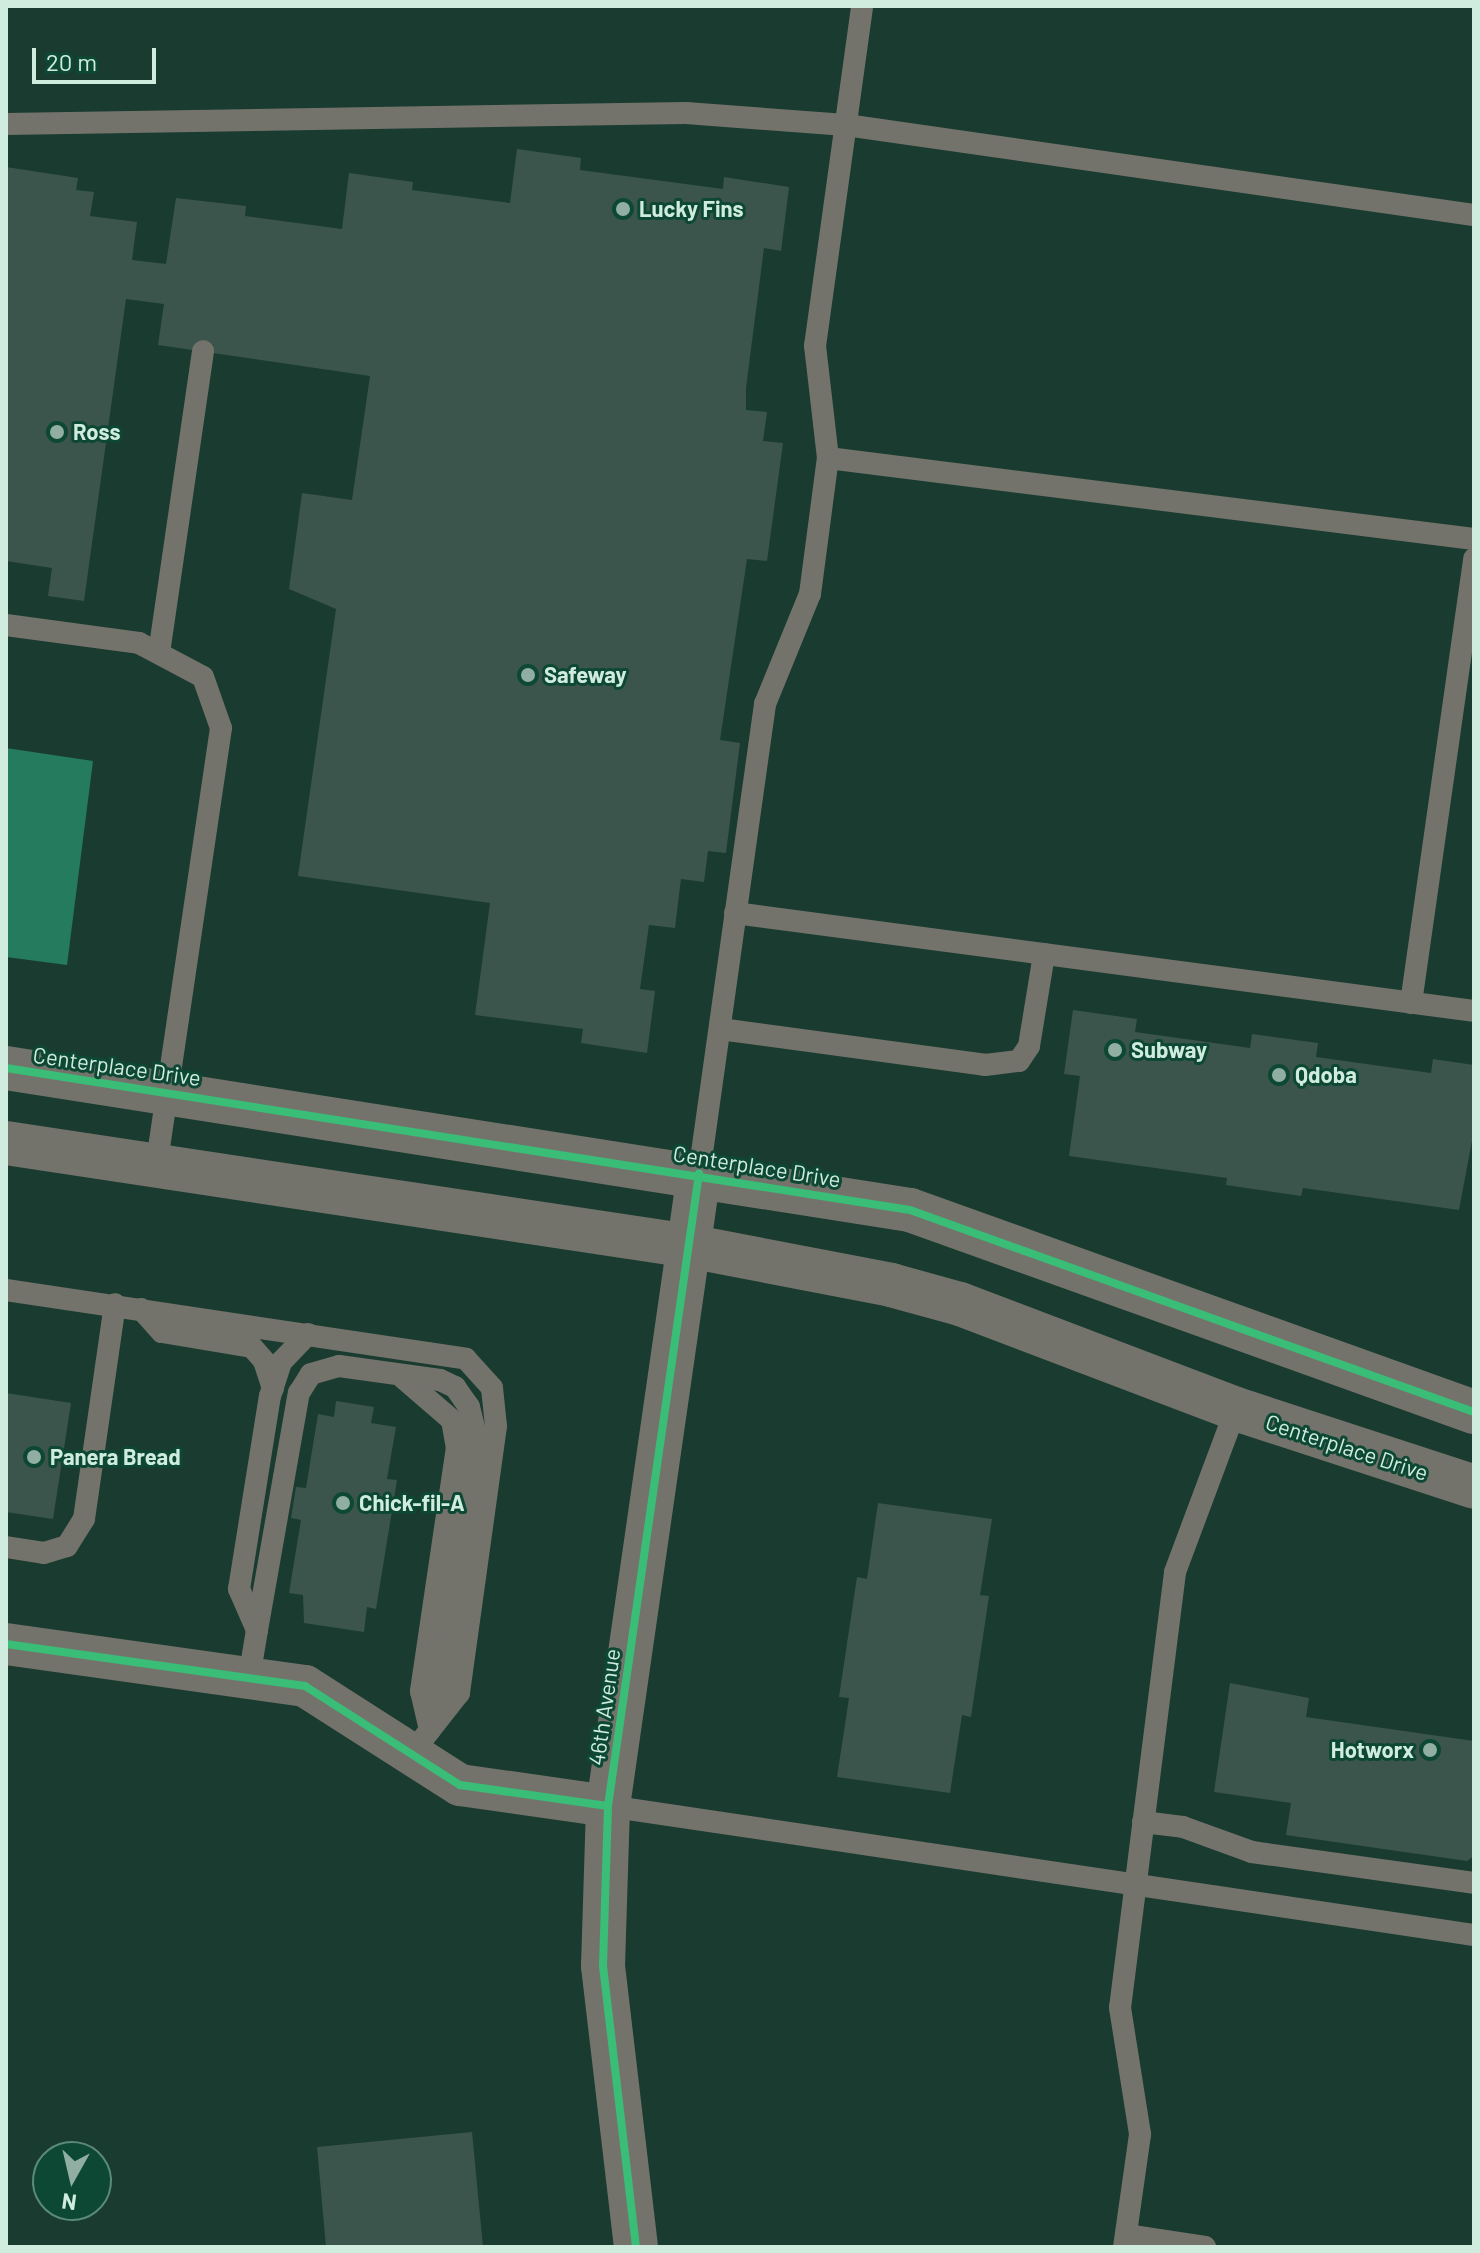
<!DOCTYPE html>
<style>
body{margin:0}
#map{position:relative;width:1480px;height:2253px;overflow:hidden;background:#1a3b30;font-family:Barlow,sans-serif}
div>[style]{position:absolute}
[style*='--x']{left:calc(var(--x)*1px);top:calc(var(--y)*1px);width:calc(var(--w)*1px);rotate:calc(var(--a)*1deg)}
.water>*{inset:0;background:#257b5e}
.building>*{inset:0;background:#3c554c}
.service>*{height:22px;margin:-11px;padding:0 11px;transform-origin:11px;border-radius:11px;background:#73736c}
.minor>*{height:42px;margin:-21px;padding:0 21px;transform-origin:21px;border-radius:21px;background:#73736c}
.tertiary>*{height:44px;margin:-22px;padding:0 22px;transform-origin:22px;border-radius:22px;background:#73736c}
.cycleway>*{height:8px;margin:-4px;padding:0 4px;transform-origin:4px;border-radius:4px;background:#3abd76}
.dots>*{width:22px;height:22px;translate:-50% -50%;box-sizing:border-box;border:4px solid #0d4835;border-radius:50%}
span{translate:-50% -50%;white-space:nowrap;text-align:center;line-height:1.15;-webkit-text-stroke:6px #0d4835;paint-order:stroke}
.poi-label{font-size:22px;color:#d0ecdf;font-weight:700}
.left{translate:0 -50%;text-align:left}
.right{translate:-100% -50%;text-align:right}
.street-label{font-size:22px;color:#d0ecdf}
.frame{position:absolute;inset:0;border:8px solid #d0ecdf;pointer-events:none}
.north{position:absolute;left:32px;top:2141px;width:80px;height:80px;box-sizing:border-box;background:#0d4835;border:2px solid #5b8a79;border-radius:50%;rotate:188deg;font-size:22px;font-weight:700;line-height:32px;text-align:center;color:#d0ecdf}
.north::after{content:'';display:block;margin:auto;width:28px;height:36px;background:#90aea2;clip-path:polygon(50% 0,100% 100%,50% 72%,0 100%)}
.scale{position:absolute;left:32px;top:48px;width:124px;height:36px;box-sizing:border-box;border:4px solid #d0ecdf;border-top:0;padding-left:10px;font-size:24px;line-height:28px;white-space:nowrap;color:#d0ecdf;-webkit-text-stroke:6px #0d4835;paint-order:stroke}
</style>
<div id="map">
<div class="water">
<div style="clip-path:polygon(6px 748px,93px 761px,67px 965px,6px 957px)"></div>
</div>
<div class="building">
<div style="clip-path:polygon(517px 149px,581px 158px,580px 170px,723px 189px,724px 177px,789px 187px,781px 251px,764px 248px,746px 388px,746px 410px,767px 412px,763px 441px,783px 443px,767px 561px,747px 559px,720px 740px,740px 743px,726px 853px,708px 851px,704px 882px,681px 879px,675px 928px,649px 925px,640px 989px,655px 991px,647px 1053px,581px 1043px,583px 1029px,475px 1015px,490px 903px,298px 876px,336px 609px,289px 589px,302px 493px,352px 500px,370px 376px,158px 345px,164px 304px,126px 299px,84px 601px,48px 596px,52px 568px,6px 561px,6px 167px,78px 178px,76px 190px,94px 192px,90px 216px,137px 222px,132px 260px,166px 264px,176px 198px,246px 206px,245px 216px,342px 229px,349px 173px,413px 182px,412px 190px,510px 203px)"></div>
<div style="clip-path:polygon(1073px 1010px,1137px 1019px,1135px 1032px,1250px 1048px,1252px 1034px,1318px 1043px,1316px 1057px,1431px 1073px,1433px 1059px,1474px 1065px,1474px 1130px,1459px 1210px,1303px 1188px,1301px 1196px,1226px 1185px,1227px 1178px,1069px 1156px,1080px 1076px,1064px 1074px)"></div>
<div style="clip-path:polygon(6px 1393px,71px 1403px,53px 1519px,6px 1512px)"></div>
<div style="clip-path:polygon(336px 1401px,374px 1407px,371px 1423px,396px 1427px,387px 1479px,397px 1480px,376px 1609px,367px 1607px,364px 1632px,304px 1623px,303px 1595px,289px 1593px,301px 1520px,291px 1518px,296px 1487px,306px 1488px,318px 1414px,334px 1417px)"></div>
<div style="clip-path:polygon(878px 1503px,992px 1519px,980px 1595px,989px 1596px,971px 1717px,962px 1715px,950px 1793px,837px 1777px,849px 1698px,839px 1697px,857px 1577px,867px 1579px)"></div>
<div style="clip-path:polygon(1230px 1683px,1309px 1698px,1306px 1717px,1474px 1741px,1474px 1856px,1467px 1861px,1286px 1835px,1291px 1803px,1214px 1792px)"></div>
<div style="clip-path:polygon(472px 2132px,483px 2247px,326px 2247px,317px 2147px)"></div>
</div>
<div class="service">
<div style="--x:6;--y:124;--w:680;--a:-0.93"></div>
<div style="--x:686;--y:113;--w:160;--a:4.3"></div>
<div style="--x:846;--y:125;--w:634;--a:8.16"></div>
<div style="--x:828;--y:458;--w:651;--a:7.15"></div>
<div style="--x:6;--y:625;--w:134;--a:7.7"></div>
<div style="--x:139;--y:643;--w:72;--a:28"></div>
<div style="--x:203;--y:677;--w:54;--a:70.6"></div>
<div style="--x:221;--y:728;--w:444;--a:98.4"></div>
<div style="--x:159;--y:653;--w:305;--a:-81.7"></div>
<div style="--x:735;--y:913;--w:745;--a:7.55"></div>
<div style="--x:1411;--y:1003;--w:449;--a:-81.9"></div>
<div style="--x:720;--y:1029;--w:267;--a:7.7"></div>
<div style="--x:985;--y:1065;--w:34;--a:-7"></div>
<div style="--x:1019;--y:1061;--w:18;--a:-56"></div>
<div style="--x:1029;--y:1046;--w:93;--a:-80.7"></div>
<div style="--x:699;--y:1174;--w:475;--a:-82"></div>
<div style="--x:765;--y:704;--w:119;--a:-67.8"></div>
<div style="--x:810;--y:594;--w:137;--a:-82.5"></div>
<div style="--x:828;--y:458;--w:113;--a:-96.6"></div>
<div style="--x:815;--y:346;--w:343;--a:-82.1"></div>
<div style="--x:6;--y:1290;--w:465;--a:8.5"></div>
<div style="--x:466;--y:1359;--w:39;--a:48"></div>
<div style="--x:492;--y:1388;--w:38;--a:84"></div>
<div style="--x:496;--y:1426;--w:270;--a:97.9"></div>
<div style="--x:459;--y:1693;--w:76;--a:128.1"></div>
<div style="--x:141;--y:1309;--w:31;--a:48"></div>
<div style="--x:162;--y:1332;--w:91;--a:9.5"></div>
<div style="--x:252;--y:1347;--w:18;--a:49"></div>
<div style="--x:264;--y:1361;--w:29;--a:72"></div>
<div style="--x:403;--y:1378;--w:65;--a:40.6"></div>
<div style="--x:452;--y:1420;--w:27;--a:80"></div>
<div style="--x:457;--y:1447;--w:247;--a:98.4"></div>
<div style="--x:421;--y:1691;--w:40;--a:77"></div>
<div style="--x:6;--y:1547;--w:38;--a:9"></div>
<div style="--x:44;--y:1553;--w:24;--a:-17"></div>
<div style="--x:67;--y:1546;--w:32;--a:-58"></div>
<div style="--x:84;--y:1519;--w:217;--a:-81.8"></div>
<div style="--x:257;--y:1630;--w:241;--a:-80"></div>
<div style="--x:299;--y:1393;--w:22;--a:-58"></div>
<div style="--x:311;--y:1374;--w:29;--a:-16"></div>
<div style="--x:339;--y:1366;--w:102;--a:7.9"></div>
<div style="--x:440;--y:1380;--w:17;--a:25"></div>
<div style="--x:455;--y:1387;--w:24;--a:55"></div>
<div style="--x:469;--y:1407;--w:36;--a:76"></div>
<div style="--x:478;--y:1442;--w:278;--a:98.1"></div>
<div style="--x:249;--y:1678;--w:49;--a:-80.5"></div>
<div style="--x:257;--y:1630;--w:45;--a:-113.7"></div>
<div style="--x:239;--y:1589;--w:195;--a:-80.9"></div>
<div style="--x:270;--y:1396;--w:36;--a:-72"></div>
<div style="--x:281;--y:1362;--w:39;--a:-46"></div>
<div style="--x:608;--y:1806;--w:876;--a:8.47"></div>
<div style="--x:1143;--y:1822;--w:40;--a:7.1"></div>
<div style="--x:1183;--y:1827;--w:73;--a:19.9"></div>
<div style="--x:1252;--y:1852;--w:224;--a:7.9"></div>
<div style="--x:1126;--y:2235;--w:80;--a:8.6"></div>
<div style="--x:1124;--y:2247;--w:114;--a:-81.9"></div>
<div style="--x:1140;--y:2134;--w:128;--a:-99"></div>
<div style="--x:1120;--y:2008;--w:439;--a:-82.8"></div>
<div style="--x:1175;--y:1572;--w:174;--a:-69.5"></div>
</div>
<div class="minor">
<div style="--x:6;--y:1644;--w:302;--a:8"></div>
<div style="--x:305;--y:1686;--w:184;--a:32.6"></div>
<div style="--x:460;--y:1785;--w:149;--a:8.1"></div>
</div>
<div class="tertiary">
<div style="--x:6;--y:1068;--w:915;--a:8.93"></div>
<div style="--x:910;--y:1210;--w:599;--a:19.71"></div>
<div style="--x:6;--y:1143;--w:691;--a:8.58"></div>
<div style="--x:689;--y:1246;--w:206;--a:10.9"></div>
<div style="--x:891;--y:1285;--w:72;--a:15.4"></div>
<div style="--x:960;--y:1304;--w:295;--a:20.8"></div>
<div style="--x:1236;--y:1409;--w:250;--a:18.1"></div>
<div style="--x:636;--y:2247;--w:283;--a:-96.7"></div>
<div style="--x:603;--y:1966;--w:160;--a:-88.2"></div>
<div style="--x:608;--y:1806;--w:639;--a:-81.81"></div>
</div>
<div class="cycleway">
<div style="--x:6;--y:1068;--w:915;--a:8.93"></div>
<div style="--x:910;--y:1210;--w:599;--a:19.71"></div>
<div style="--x:6;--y:1644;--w:302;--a:8"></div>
<div style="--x:305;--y:1686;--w:184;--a:32.6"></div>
<div style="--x:460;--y:1785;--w:149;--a:8.1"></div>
<div style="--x:636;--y:2247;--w:283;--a:-96.7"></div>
<div style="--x:603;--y:1966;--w:160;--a:-88.2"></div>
<div style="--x:608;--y:1806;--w:639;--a:-81.81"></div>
</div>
<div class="dots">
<div style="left:623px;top:209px;background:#90aea2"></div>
<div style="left:57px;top:432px;background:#90aea2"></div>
<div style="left:528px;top:675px;background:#90aea2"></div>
<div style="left:1115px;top:1050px;background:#90aea2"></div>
<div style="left:1279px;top:1075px;background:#90aea2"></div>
<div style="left:34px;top:1457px;background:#90aea2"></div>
<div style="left:343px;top:1503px;background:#90aea2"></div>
<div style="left:1430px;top:1750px;background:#90aea2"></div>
</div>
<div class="poi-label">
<span class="left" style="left:639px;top:209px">Lucky Fins</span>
<span class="left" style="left:73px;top:432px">Ross</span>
<span class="left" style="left:544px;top:675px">Safeway</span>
<span class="left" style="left:1131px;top:1050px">Subway</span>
<span class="left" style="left:1295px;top:1075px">Qdoba</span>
<span class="left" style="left:50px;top:1457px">Panera Bread</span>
<span class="left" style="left:359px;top:1503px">Chick-fil-A</span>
<span class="right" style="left:1414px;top:1750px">Hotworx</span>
</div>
<div class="street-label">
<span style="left:117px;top:1066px;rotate:8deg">Centerplace Drive</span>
<span style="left:757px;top:1166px;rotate:9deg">Centerplace Drive</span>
<span style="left:1347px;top:1447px;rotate:18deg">Centerplace Drive</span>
<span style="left:604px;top:1707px;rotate:-82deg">46th Avenue</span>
</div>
<div class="frame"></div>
<div class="north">N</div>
<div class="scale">20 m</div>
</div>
